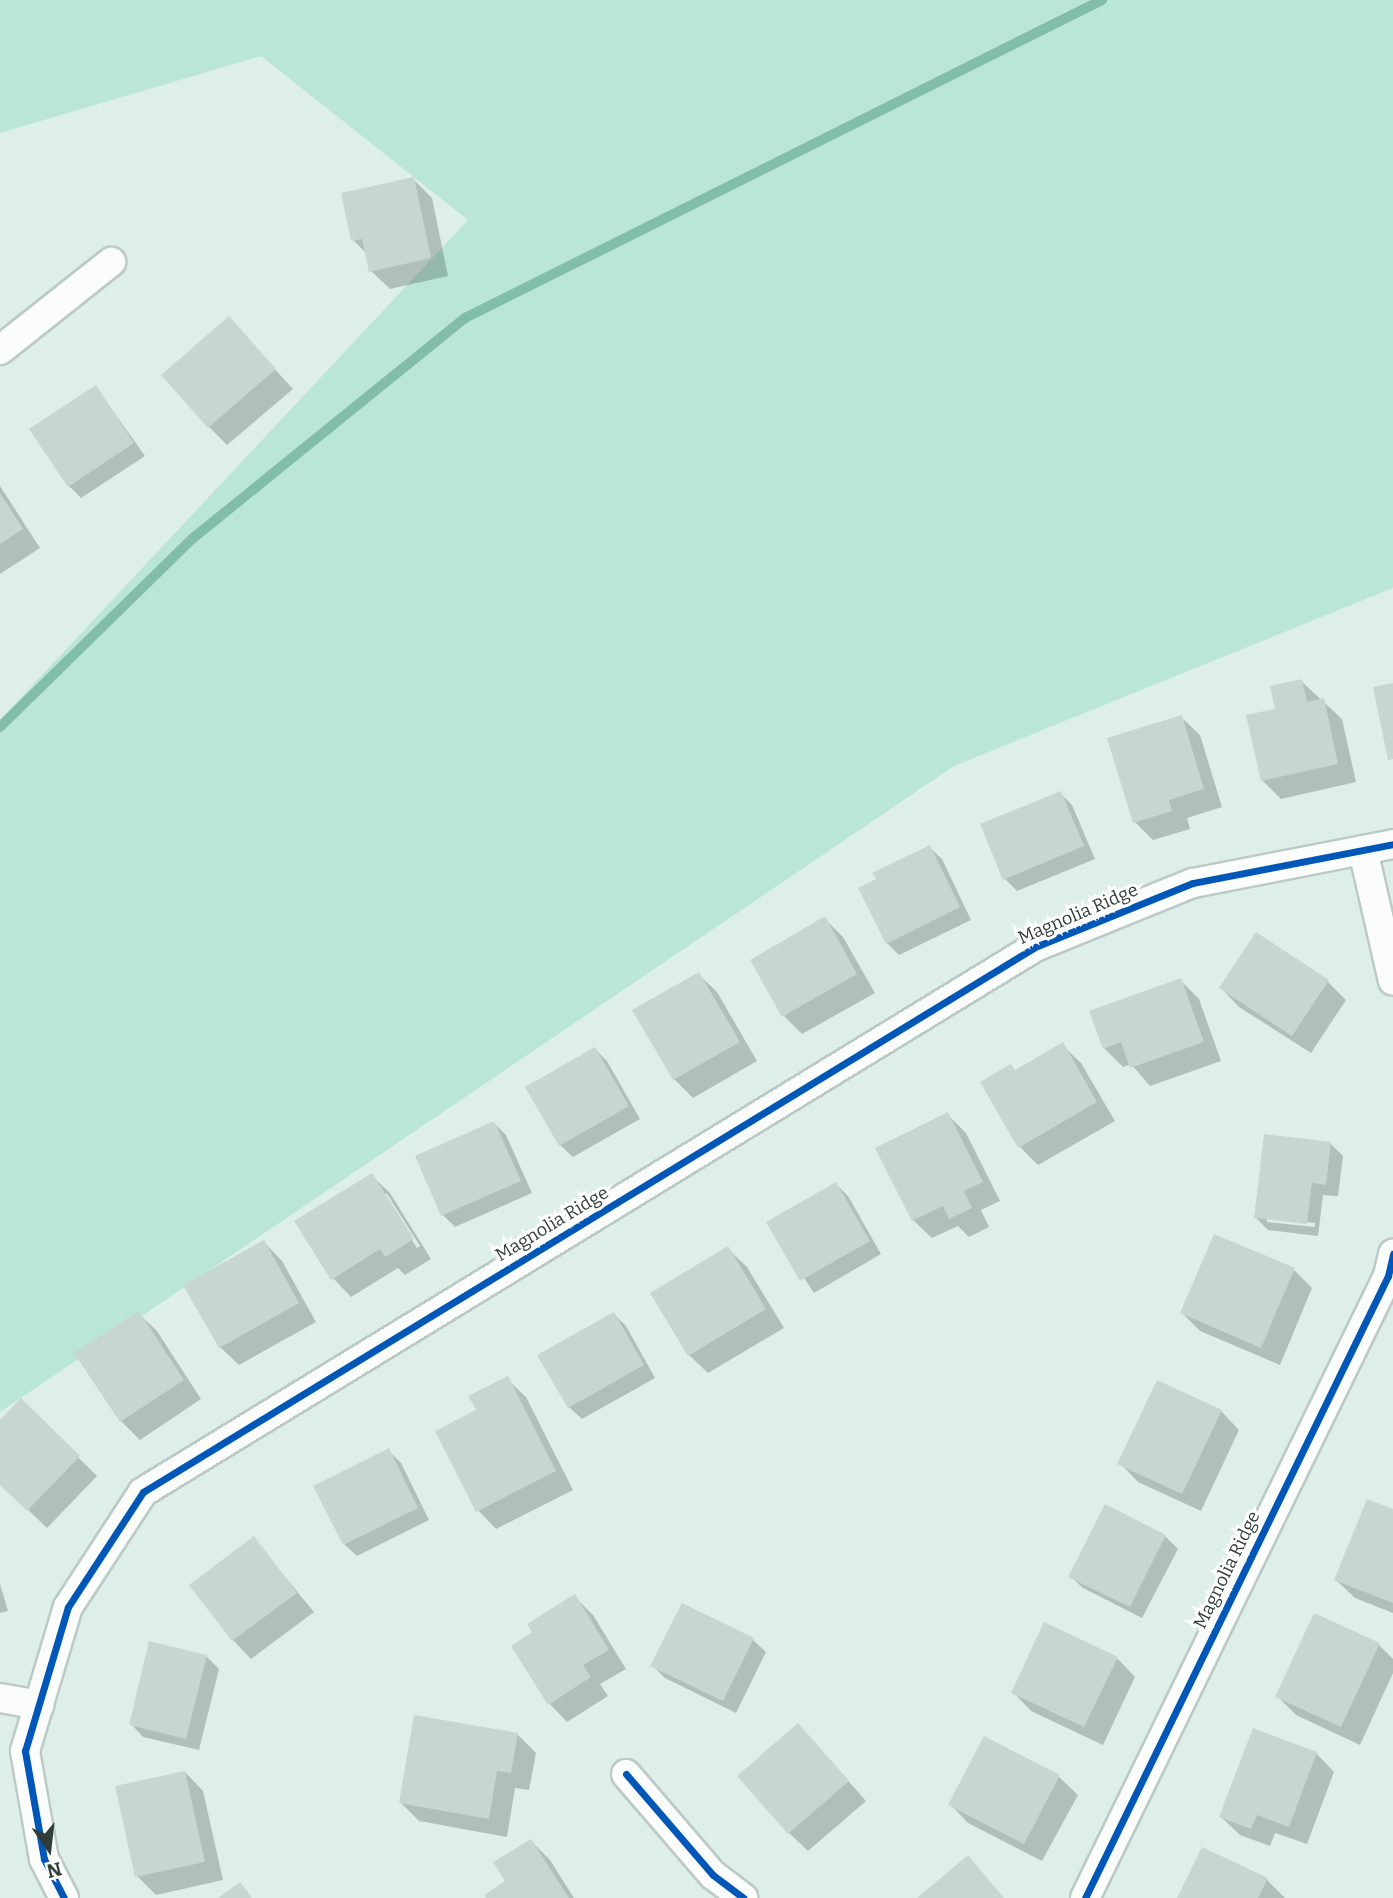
<!DOCTYPE html>
<style>
body{margin:0}
#map{position:relative;width:1393px;height:1898px;overflow:hidden;background:#ddefe8;font-family:Bitter,serif}
div>[style]{position:absolute}
[style*='--x']{left:calc(var(--x)*1px);top:calc(var(--y)*1px);width:calc(var(--w)*1px);rotate:calc(var(--a)*1deg)}
.green>*{inset:0;background:#bae6d6}
.shadow>*{inset:0;background:#0003}
.stream>*{height:10px;margin:-5px;padding:0 5px;transform-origin:5px;border-radius:5px;background:#81bda9}
.building>*{inset:0;background:#c8d6d0}
.roads{filter:drop-shadow(2px 0 #bccac5) drop-shadow(-2px 0 #bccac5) drop-shadow(0 2px #bccac5) drop-shadow(0 -2px #bccac5)}
.street>*{height:28px;margin:-14px;padding:0 14px;transform-origin:14px;border-radius:14px;background:#fafdfc}
.cycleway>*{height:7px;margin:-3.5px;padding:0 3.5px;transform-origin:3.5px;border-radius:3.5px;background:#0057b8}
span{translate:-50% -50%;white-space:nowrap;text-align:center;line-height:1.15;-webkit-text-stroke:6px #fff;paint-order:stroke}
.street-label{font-size:18px;color:#313d39}
.north{position:absolute;left:14px;top:1814px;width:70px;height:70px;-webkit-text-stroke:5px #fff;paint-order:stroke;rotate:166deg;font-size:19px;font-weight:700;line-height:28px;text-align:center;color:#313d39}
.north::after{content:'';display:block;margin:auto;width:24px;height:32px;background:#313d39;clip-path:polygon(50% 0,100% 100%,50% 72%,0 100%)}
</style>
<div id="map">
<div class="green">
<div style="clip-path:polygon(0 0,1393px 0,1393px 588px,954px 766px,0 1412px,0 720px,468px 220px,261px 56px,0 133px)"></div>
</div>
<div class="shadow">
<div style="clip-path:polygon(413px 179px,432px 198px,448px 276px,390px 289px,371px 271px,368px 255px,353px 240px)"></div>
<div style="clip-path:polygon(229px 319px,293px 389px,227px 445px,209px 427px)"></div>
<div style="clip-path:polygon(96px 387px,145px 456px,81px 498px,69px 486px)"></div>
<div style="clip-path:polygon(0 486px,40px 548px,0 574px)"></div>
<div style="clip-path:polygon(1301px 681px,1342px 719px,1356px 782px,1281px 799px,1262px 780px,1277px 711px)"></div>
<div style="clip-path:polygon(1181px 717px,1200px 735px,1222px 807px,1187px 818px,1190px 829px,1153px 840px,1135px 822px)"></div>
<div style="clip-path:polygon(1060px 793px,1072px 805px,1095px 859px,1017px 891px,1005px 879px)"></div>
<div style="clip-path:polygon(929px 847px,942px 859px,971px 920px,899px 955px,887px 943px)"></div>
<div style="clip-path:polygon(825px 919px,843px 937px,875px 993px,802px 1034px,784px 1016px)"></div>
<div style="clip-path:polygon(698px 974px,717px 992px,757px 1061px,693px 1098px,674px 1079px,634px 1011px)"></div>
<div style="clip-path:polygon(1180px 980px,1199px 999px,1221px 1061px,1150px 1086px,1131px 1064px,1123px 1067px,1104px 1048px)"></div>
<div style="clip-path:polygon(1327px 981px,1346px 1000px,1311px 1053px,1239px 1007px,1221px 988px)"></div>
<div style="clip-path:polygon(1062px 1045px,1081px 1063px,1115px 1121px,1038px 1165px,1020px 1147px,1016px 1071px)"></div>
<div style="clip-path:polygon(595px 1049px,607px 1061px,640px 1119px,573px 1157px,560px 1145px)"></div>
<div style="clip-path:polygon(948px 1115px,966px 1133px,1000px 1201px,981px 1210px,989px 1227px,969px 1237px,958px 1226px,932px 1238px,913px 1220px)"></div>
<div style="clip-path:polygon(494px 1123px,506px 1135px,532px 1193px,455px 1227px,443px 1215px)"></div>
<div style="clip-path:polygon(evenodd,1330px 1143px,1343px 1156px,1338px 1196px,1323px 1195px,1318px 1236px,1268px 1230px,1256px 1218px,1330px 1143px,1267px 1218px,1315px 1223px,1315px 1227px,1267px 1222px,1267px 1218px)"></div>
<div style="clip-path:polygon(evenodd,371px 1175px,390px 1193px,431px 1259px,405px 1275px,398px 1268px,351px 1297px,333px 1278px,371px 1175px,383px 1194px,387px 1194px,420px 1246px,417px 1248px,383px 1194px)"></div>
<div style="clip-path:polygon(836px 1184px,848px 1196px,881px 1254px,814px 1293px,768px 1223px)"></div>
<div style="clip-path:polygon(264px 1242px,282px 1261px,316px 1322px,239px 1365px,220px 1347px)"></div>
<div style="clip-path:polygon(728px 1249px,747px 1267px,784px 1328px,708px 1373px,689px 1355px)"></div>
<div style="clip-path:polygon(1294px 1270px,1312px 1288px,1280px 1365px,1200px 1331px,1182px 1313px)"></div>
<div style="clip-path:polygon(138px 1313px,157px 1331px,201px 1399px,140px 1440px,121px 1421px,76px 1354px)"></div>
<div style="clip-path:polygon(614px 1314px,626px 1326px,655px 1378px,582px 1419px,569px 1407px)"></div>
<div style="clip-path:polygon(507px 1379px,526px 1397px,573px 1490px,496px 1529px,478px 1510px)"></div>
<div style="clip-path:polygon(21px 1401px,97px 1476px,47px 1528px,0 1483px,0 1422px)"></div>
<div style="clip-path:polygon(1221px 1411px,1239px 1430px,1201px 1511px,1138px 1482px,1120px 1463px)"></div>
<div style="clip-path:polygon(388px 1450px,401px 1463px,429px 1520px,357px 1556px,344px 1544px)"></div>
<div style="clip-path:polygon(1393px 1511px,1393px 1613px,1355px 1598px,1336px 1580px)"></div>
<div style="clip-path:polygon(1165px 1536px,1178px 1549px,1142px 1618px,1083px 1588px,1070px 1576px)"></div>
<div style="clip-path:polygon(254px 1539px,314px 1612px,251px 1659px,233px 1640px)"></div>
<div style="clip-path:polygon(0 1584px,8px 1611px,0 1613px)"></div>
<div style="clip-path:polygon(574px 1596px,593px 1615px,626px 1669px,600px 1684px,608px 1696px,567px 1722px,549px 1703px,534px 1633px)"></div>
<div style="clip-path:polygon(682px 1606px,753px 1640px,766px 1652px,736px 1713px,665px 1678px,653px 1666px)"></div>
<div style="clip-path:polygon(1379px 1645px,1393px 1659px,1393px 1673px,1360px 1745px,1296px 1715px,1277px 1696px)"></div>
<div style="clip-path:polygon(206px 1656px,219px 1669px,199px 1750px,143px 1737px,131px 1724px)"></div>
<div style="clip-path:polygon(1117px 1658px,1135px 1677px,1103px 1745px,1031px 1711px,1013px 1692px)"></div>
<div style="clip-path:polygon(517px 1734px,536px 1753px,529px 1790px,515px 1788px,507px 1837px,419px 1821px,401px 1803px)"></div>
<div style="clip-path:polygon(985px 1738px,1059px 1777px,1078px 1795px,1042px 1861px,968px 1823px,950px 1804px)"></div>
<div style="clip-path:polygon(816px 1744px,866px 1801px,808px 1851px,789px 1833px)"></div>
<div style="clip-path:polygon(1316px 1753px,1334px 1772px,1307px 1844px,1275px 1833px,1270px 1846px,1240px 1835px,1221px 1817px)"></div>
<div style="clip-path:polygon(185px 1772px,203px 1791px,223px 1880px,156px 1895px,137px 1876px)"></div>
<div style="clip-path:polygon(531px 1841px,550px 1860px,574px 1898px,488px 1898px,508px 1882px)"></div>
<div style="clip-path:polygon(1266px 1879px,1285px 1898px,1179px 1898px)"></div>
</div>
<div class="stream">
<div style="--x:0;--y:727;--w:269;--a:-44.4"></div>
<div style="--x:192;--y:539;--w:351;--a:-39"></div>
<div style="--x:465;--y:318;--w:712;--a:-26.53"></div>
</div>
<div class="building">
<div style="clip-path:polygon(414px 177px,431px 258px,369px 272px,362px 239px,351px 241px,341px 193px)"></div>
<div style="clip-path:polygon(229px 316px,276px 369px,208px 428px,161px 375px)"></div>
<div style="clip-path:polygon(96px 385px,134px 443px,68px 487px,29px 429px)"></div>
<div style="clip-path:polygon(0 493px,23px 529px,0 544px)"></div>
<div style="clip-path:polygon(1302px 679px,1307px 702px,1324px 698px,1338px 764px,1261px 781px,1246px 715px,1275px 709px,1270px 686px)"></div>
<div style="clip-path:polygon(1393px 683px,1393px 759px,1388px 760px,1373px 687px)"></div>
<div style="clip-path:polygon(1182px 715px,1204px 789px,1169px 800px,1172px 811px,1133px 823px,1107px 738px)"></div>
<div style="clip-path:polygon(1061px 791px,1084px 846px,1003px 880px,980px 824px)"></div>
<div style="clip-path:polygon(930px 845px,960px 907px,886px 944px,858px 888px,876px 879px,872px 873px)"></div>
<div style="clip-path:polygon(825px 916px,857px 974px,782px 1017px,750px 960px)"></div>
<div style="clip-path:polygon(1256px 932px,1329px 980px,1292px 1036px,1219px 988px)"></div>
<div style="clip-path:polygon(699px 972px,740px 1042px,673px 1080px,632px 1010px)"></div>
<div style="clip-path:polygon(1181px 978px,1204px 1042px,1130px 1068px,1121px 1042px,1103px 1049px,1089px 1011px)"></div>
<div style="clip-path:polygon(1063px 1042px,1097px 1102px,1018px 1148px,980px 1082px,1011px 1064px,1015px 1070px)"></div>
<div style="clip-path:polygon(595px 1047px,629px 1106px,559px 1146px,525px 1087px)"></div>
<div style="clip-path:polygon(948px 1112px,983px 1182px,964px 1191px,972px 1208px,949px 1219px,943px 1206px,912px 1221px,875px 1148px)"></div>
<div style="clip-path:polygon(494px 1121px,521px 1181px,441px 1216px,415px 1156px)"></div>
<div style="clip-path:polygon(1264px 1134px,1331px 1142px,1326px 1185px,1312px 1183px,1307px 1224px,1254px 1218px)"></div>
<div style="clip-path:polygon(372px 1173px,414px 1239px,385px 1257px,380px 1249px,331px 1280px,294px 1221px)"></div>
<div style="clip-path:polygon(836px 1182px,870px 1241px,800px 1281px,766px 1222px)"></div>
<div style="clip-path:polygon(1214px 1234px,1295px 1268px,1261px 1348px,1180px 1313px)"></div>
<div style="clip-path:polygon(264px 1240px,299px 1303px,219px 1348px,183px 1285px)"></div>
<div style="clip-path:polygon(728px 1246px,766px 1309px,688px 1356px,650px 1293px)"></div>
<div style="clip-path:polygon(139px 1311px,184px 1380px,120px 1422px,74px 1353px)"></div>
<div style="clip-path:polygon(614px 1312px,644px 1365px,568px 1408px,537px 1355px)"></div>
<div style="clip-path:polygon(508px 1376px,556px 1471px,476px 1512px,435px 1431px,476px 1410px,468px 1396px)"></div>
<div style="clip-path:polygon(1157px 1380px,1222px 1410px,1182px 1494px,1117px 1464px)"></div>
<div style="clip-path:polygon(21px 1398px,80px 1456px,27px 1511px,0 1485px,0 1420px)"></div>
<div style="clip-path:polygon(389px 1448px,418px 1508px,343px 1545px,313px 1486px)"></div>
<div style="clip-path:polygon(1367px 1499px,1393px 1509px,1393px 1603px,1334px 1580px)"></div>
<div style="clip-path:polygon(1105px 1504px,1166px 1535px,1130px 1607px,1068px 1577px)"></div>
<div style="clip-path:polygon(254px 1536px,297px 1593px,232px 1641px,189px 1585px)"></div>
<div style="clip-path:polygon(575px 1594px,609px 1650px,583px 1665px,591px 1677px,548px 1705px,511px 1646px,532px 1632px,527px 1624px)"></div>
<div style="clip-path:polygon(682px 1603px,754px 1638px,723px 1701px,650px 1666px)"></div>
<div style="clip-path:polygon(1314px 1613px,1380px 1643px,1341px 1727px,1275px 1697px)"></div>
<div style="clip-path:polygon(1044px 1622px,1118px 1657px,1084px 1727px,1011px 1693px)"></div>
<div style="clip-path:polygon(149px 1641px,207px 1655px,186px 1739px,129px 1725px)"></div>
<div style="clip-path:polygon(414px 1715px,518px 1733px,511px 1773px,497px 1771px,489px 1819px,399px 1803px)"></div>
<div style="clip-path:polygon(798px 1723px,849px 1781px,788px 1834px,737px 1776px)"></div>
<div style="clip-path:polygon(1253px 1728px,1317px 1752px,1289px 1827px,1257px 1815px,1251px 1829px,1219px 1817px)"></div>
<div style="clip-path:polygon(984px 1736px,1060px 1775px,1024px 1844px,948px 1805px)"></div>
<div style="clip-path:polygon(185px 1771px,205px 1862px,135px 1877px,115px 1786px)"></div>
<div style="clip-path:polygon(531px 1839px,569px 1898px,486px 1898px,484px 1895px,505px 1881px,493px 1862px)"></div>
<div style="clip-path:polygon(1202px 1847px,1268px 1878px,1258px 1898px,1177px 1898px)"></div>
<div style="clip-path:polygon(968px 1855px,1004px 1898px,917px 1898px)"></div>
<div style="clip-path:polygon(240px 1882px,252px 1898px,218px 1898px)"></div>
</div>
<div class="roads">
<div class="street">
<div style="--x:0;--y:350;--w:142;--a:-38.4"></div>
<div style="--x:1363;--y:850;--w:134;--a:77.1"></div>
<div style="--x:0;--y:1698;--w:40;--a:10"></div>
<div style="--x:626;--y:1774;--w:133;--a:49.3"></div>
<div style="--x:713;--y:1875;--w:38;--a:37"></div>
<div style="--x:64;--y:1898;--w:44;--a:-117.1"></div>
<div style="--x:44;--y:1859;--w:110;--a:-100"></div>
<div style="--x:25;--y:1751;--w:150;--a:-73.4"></div>
<div style="--x:68;--y:1607;--w:137;--a:-56.9"></div>
<div style="--x:143;--y:1492;--w:1045;--a:-31.42"></div>
<div style="--x:1035;--y:947;--w:170;--a:-22.1"></div>
<div style="--x:1193;--y:883;--w:204;--a:-11"></div>
<div style="--x:1085;--y:1898;--w:692;--a:-64.03"></div>
<div style="--x:1388;--y:1276;--w:23;--a:-77"></div>
</div>
</div>
<div class="cycleway">
<div style="--x:626;--y:1774;--w:133;--a:49.3"></div>
<div style="--x:713;--y:1875;--w:38;--a:37"></div>
<div style="--x:64;--y:1898;--w:44;--a:-117.1"></div>
<div style="--x:44;--y:1859;--w:110;--a:-100"></div>
<div style="--x:25;--y:1751;--w:150;--a:-73.4"></div>
<div style="--x:68;--y:1607;--w:137;--a:-56.9"></div>
<div style="--x:143;--y:1492;--w:1045;--a:-31.42"></div>
<div style="--x:1035;--y:947;--w:170;--a:-22.1"></div>
<div style="--x:1193;--y:883;--w:204;--a:-11"></div>
<div style="--x:1085;--y:1898;--w:692;--a:-64.03"></div>
<div style="--x:1388;--y:1276;--w:23;--a:-77"></div>
</div>
<div class="street-label">
<span style="left:1078px;top:914px;rotate:-23deg">Magnolia Ridge</span>
<span style="left:552px;top:1224px;rotate:-31deg">Magnolia Ridge</span>
<span style="left:1227px;top:1570px;rotate:-64deg">Magnolia Ridge</span>
</div>
<div class="north">N</div>
</div>
